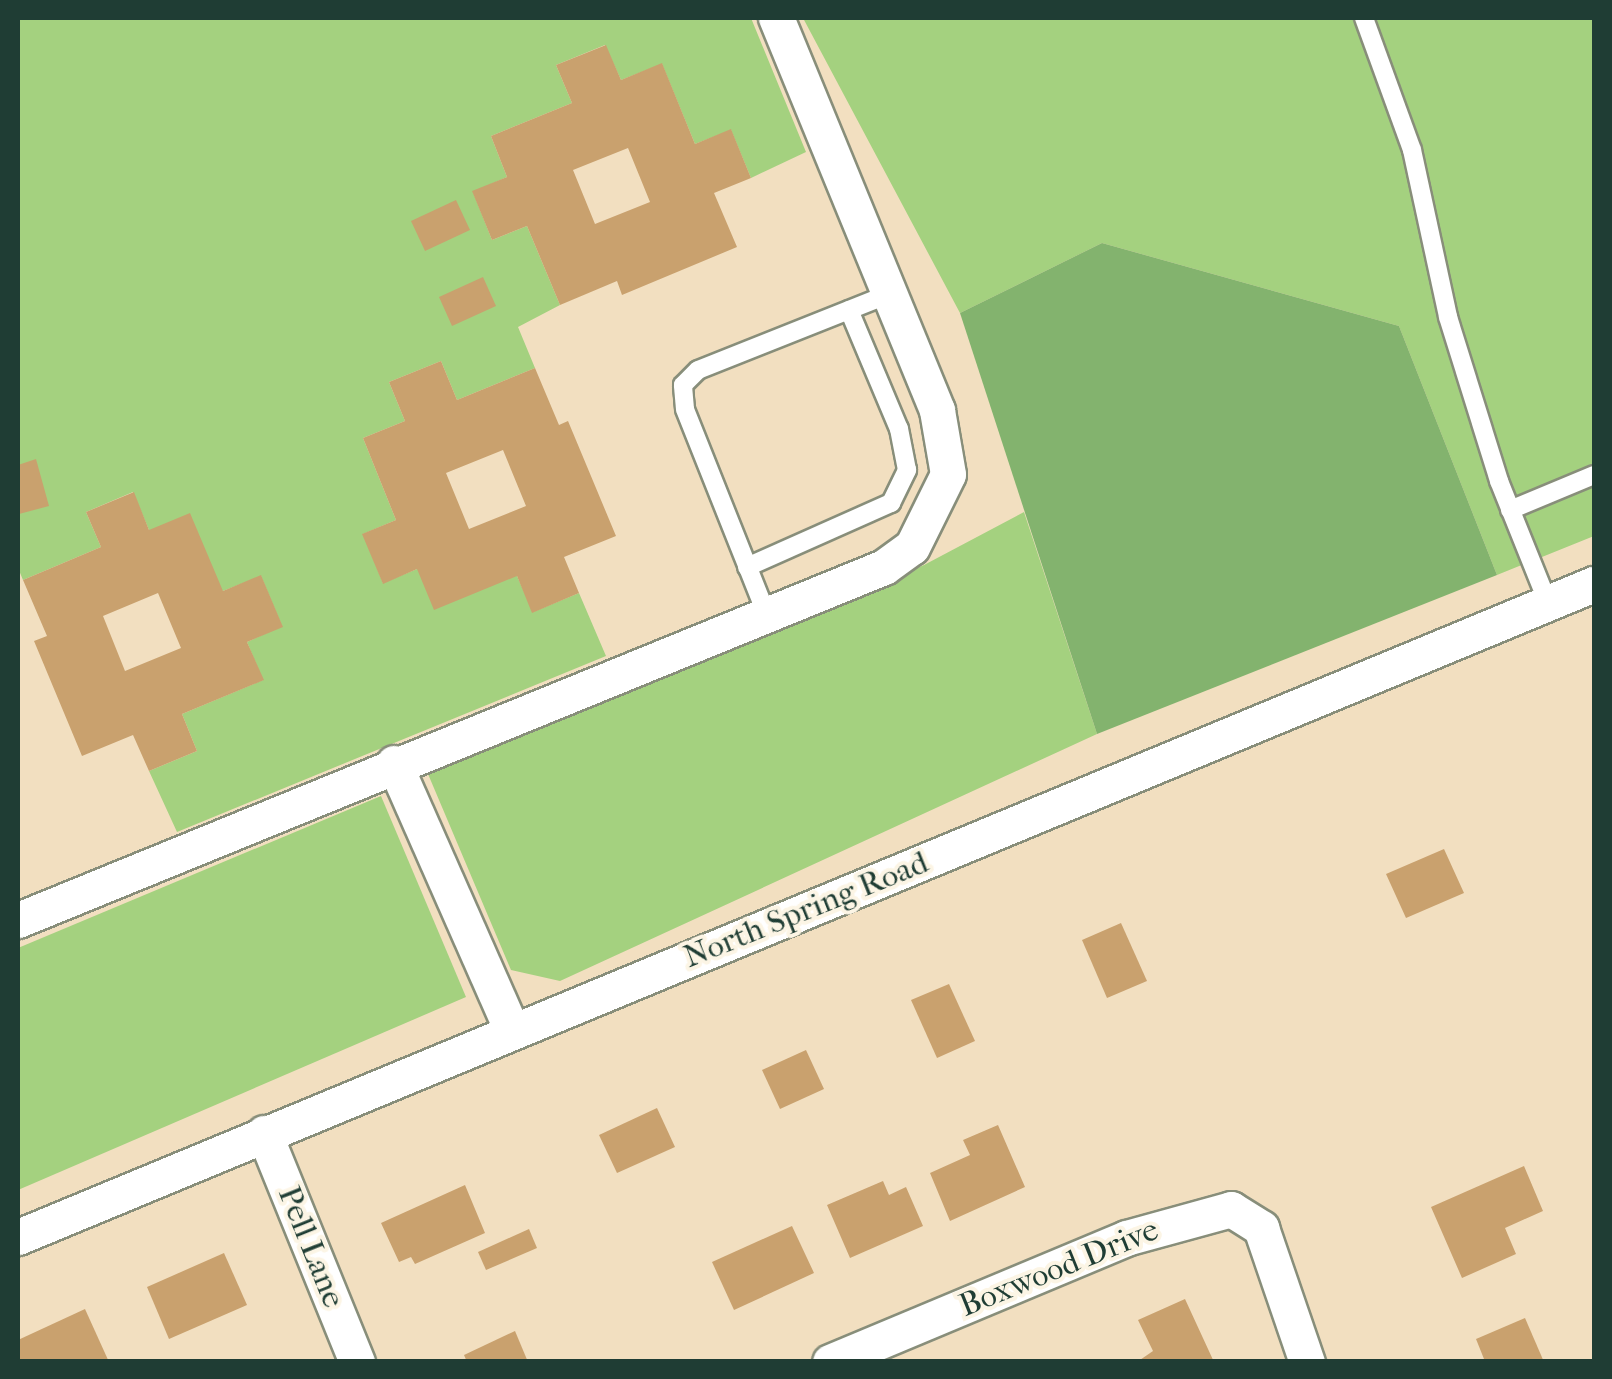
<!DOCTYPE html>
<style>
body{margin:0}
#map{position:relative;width:1612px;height:1379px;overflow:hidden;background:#f2dfc0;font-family:"IM FELL French Canon",serif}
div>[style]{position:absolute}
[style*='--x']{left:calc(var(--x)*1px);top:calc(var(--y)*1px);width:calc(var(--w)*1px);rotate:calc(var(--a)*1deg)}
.green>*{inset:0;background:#a4d17f}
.forest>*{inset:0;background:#83b36e}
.building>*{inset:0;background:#c9a16e}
.roads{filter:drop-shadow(2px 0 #888e7a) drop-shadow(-2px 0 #888e7a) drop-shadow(0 2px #888e7a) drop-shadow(0 -2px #888e7a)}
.lane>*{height:18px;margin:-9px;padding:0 9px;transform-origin:9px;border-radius:9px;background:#fff}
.street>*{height:35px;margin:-17.5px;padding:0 17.5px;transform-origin:17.5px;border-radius:17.5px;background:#fff}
span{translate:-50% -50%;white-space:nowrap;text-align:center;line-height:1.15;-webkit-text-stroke:8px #fcf5e5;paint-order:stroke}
.street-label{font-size:32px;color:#1f3d34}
.frame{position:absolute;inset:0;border:20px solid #1f3d34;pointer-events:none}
</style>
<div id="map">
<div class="green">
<div style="clip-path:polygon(18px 18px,751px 18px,806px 152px,751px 178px,731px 130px,695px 144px,662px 64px,621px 80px,605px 45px,556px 65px,572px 103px,491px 136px,507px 177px,473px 192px,492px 240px,527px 226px,560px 305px,518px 327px,535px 368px,457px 400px,441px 361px,389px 382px,405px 421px,363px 438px,396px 520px,363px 534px,383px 583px,417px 569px,517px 576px,533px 612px,579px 593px,606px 656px,177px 832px,149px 771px,197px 751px,182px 714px,263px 680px,247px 642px,282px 626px,261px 576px,223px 591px,149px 530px,133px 492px,86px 512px,101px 547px,23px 580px,18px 568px)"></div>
<div style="clip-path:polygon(803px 18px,1594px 18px,1594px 536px,1497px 575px,1399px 326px,1102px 243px,960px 313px)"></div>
<div style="clip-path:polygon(1024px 512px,1097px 734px,560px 981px,511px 970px,428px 774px,924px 565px)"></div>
<div style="clip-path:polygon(381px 796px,466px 997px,18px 1190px,18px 948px)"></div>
</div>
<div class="forest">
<div style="clip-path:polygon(1102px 243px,1399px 326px,1497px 575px,1097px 734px,960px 313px)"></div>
</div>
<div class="building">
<div style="clip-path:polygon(evenodd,606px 45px,621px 80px,662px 63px,695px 144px,731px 129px,751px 178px,714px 193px,737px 247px,622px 295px,617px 281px,560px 305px,527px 226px,492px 240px,472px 191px,507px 177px,491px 136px,572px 103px,556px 65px,606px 45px,628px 148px,650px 202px,595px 224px,573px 170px,628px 148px)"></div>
<div style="clip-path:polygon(456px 200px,470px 230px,425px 251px,411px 221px)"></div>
<div style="clip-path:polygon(483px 277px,496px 306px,452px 326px,439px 297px)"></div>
<div style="clip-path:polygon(evenodd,441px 361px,457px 400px,535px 368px,559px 425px,568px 421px,616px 536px,564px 557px,579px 593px,532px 613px,517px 576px,434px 610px,417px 569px,383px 584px,362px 534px,396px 520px,363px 438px,405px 421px,389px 382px,441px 361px,503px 450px,526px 506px,469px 529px,446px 473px,503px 450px)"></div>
<div style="clip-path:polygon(36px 459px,49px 506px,19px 514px,18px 465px)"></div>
<div style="clip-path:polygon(evenodd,134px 492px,149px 530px,190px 513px,223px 591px,261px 575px,283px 627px,247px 642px,264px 680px,182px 714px,197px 751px,149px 771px,133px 735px,82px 756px,34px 641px,47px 636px,23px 580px,101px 547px,86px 512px,134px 492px,158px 593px,181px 648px,125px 671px,103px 616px,158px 593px)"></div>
<div style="clip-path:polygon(1444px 849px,1464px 893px,1406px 918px,1386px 874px)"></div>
<div style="clip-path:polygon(1121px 923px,1147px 981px,1107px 998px,1082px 940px)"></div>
<div style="clip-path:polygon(949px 984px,975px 1041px,937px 1058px,911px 1000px)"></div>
<div style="clip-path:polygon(806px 1050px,824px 1089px,780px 1109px,762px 1070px)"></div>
<div style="clip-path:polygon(657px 1108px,675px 1147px,617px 1173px,599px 1135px)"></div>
<div style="clip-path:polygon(998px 1125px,1025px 1187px,950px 1221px,930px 1173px,970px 1155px,963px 1140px)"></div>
<div style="clip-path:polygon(1524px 1166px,1543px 1211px,1505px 1228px,1516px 1254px,1462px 1278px,1431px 1207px)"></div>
<div style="clip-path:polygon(883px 1181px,889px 1195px,906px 1187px,923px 1226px,850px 1258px,827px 1205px)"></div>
<div style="clip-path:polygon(465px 1185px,485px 1233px,415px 1264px,411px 1257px,399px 1262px,381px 1223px)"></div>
<div style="clip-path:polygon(792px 1226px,814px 1273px,734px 1310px,712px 1262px)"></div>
<div style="clip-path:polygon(529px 1229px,537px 1248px,486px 1270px,478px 1252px)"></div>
<div style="clip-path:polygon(224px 1253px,247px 1305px,169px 1339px,147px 1287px)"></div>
<div style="clip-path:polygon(1185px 1299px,1214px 1362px,1137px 1362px,1153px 1351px,1138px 1320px)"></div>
<div style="clip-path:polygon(85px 1309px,109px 1362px,20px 1362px,18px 1340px)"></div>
<div style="clip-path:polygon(1525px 1318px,1544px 1362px,1484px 1359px,1476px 1339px)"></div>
<div style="clip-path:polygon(515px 1331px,528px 1362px,467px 1362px,464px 1355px)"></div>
</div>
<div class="roads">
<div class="lane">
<div style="--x:1364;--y:18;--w:140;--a:70"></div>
<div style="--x:1412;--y:150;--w:171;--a:77.8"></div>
<div style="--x:1448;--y:317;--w:172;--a:72.7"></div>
<div style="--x:1499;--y:481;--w:131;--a:68.1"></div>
<div style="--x:1510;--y:510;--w:91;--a:-22.6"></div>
<div style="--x:747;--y:567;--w:158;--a:-24"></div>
<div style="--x:891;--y:503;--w:37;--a:-64"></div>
<div style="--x:907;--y:470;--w:42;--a:-101"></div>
<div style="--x:899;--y:429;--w:129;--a:-112.8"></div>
<div style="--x:766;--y:613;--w:219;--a:-111.7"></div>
<div style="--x:685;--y:409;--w:24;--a:-95"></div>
<div style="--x:683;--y:385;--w:21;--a:-45"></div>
<div style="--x:698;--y:370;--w:206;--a:-21.7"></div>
</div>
<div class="street">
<div style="--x:394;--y:763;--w:293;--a:66.2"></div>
<div style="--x:18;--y:920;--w:935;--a:-22.18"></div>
<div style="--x:884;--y:567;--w:34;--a:-36"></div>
<div style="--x:912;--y:547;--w:81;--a:-63.7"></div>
<div style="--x:948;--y:474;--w:65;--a:-99.8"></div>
<div style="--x:937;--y:410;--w:424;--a:-112.3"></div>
<div style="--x:264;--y:1133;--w:247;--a:67.9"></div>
<div style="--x:18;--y:1237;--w:1706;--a:-22.51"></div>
<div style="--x:830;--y:1362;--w:321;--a:-22.7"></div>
<div style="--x:1126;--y:1238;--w:109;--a:-15.4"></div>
<div style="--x:1231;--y:1209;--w:36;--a:32"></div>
<div style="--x:1261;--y:1228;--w:142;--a:71.1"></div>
</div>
</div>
<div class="street-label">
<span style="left:806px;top:910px;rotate:-22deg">North Spring Road</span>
<span style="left:311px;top:1247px;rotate:68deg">Pell Lane</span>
<span style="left:1059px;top:1268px;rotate:-22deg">Boxwood Drive</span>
</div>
<div class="frame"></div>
</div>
